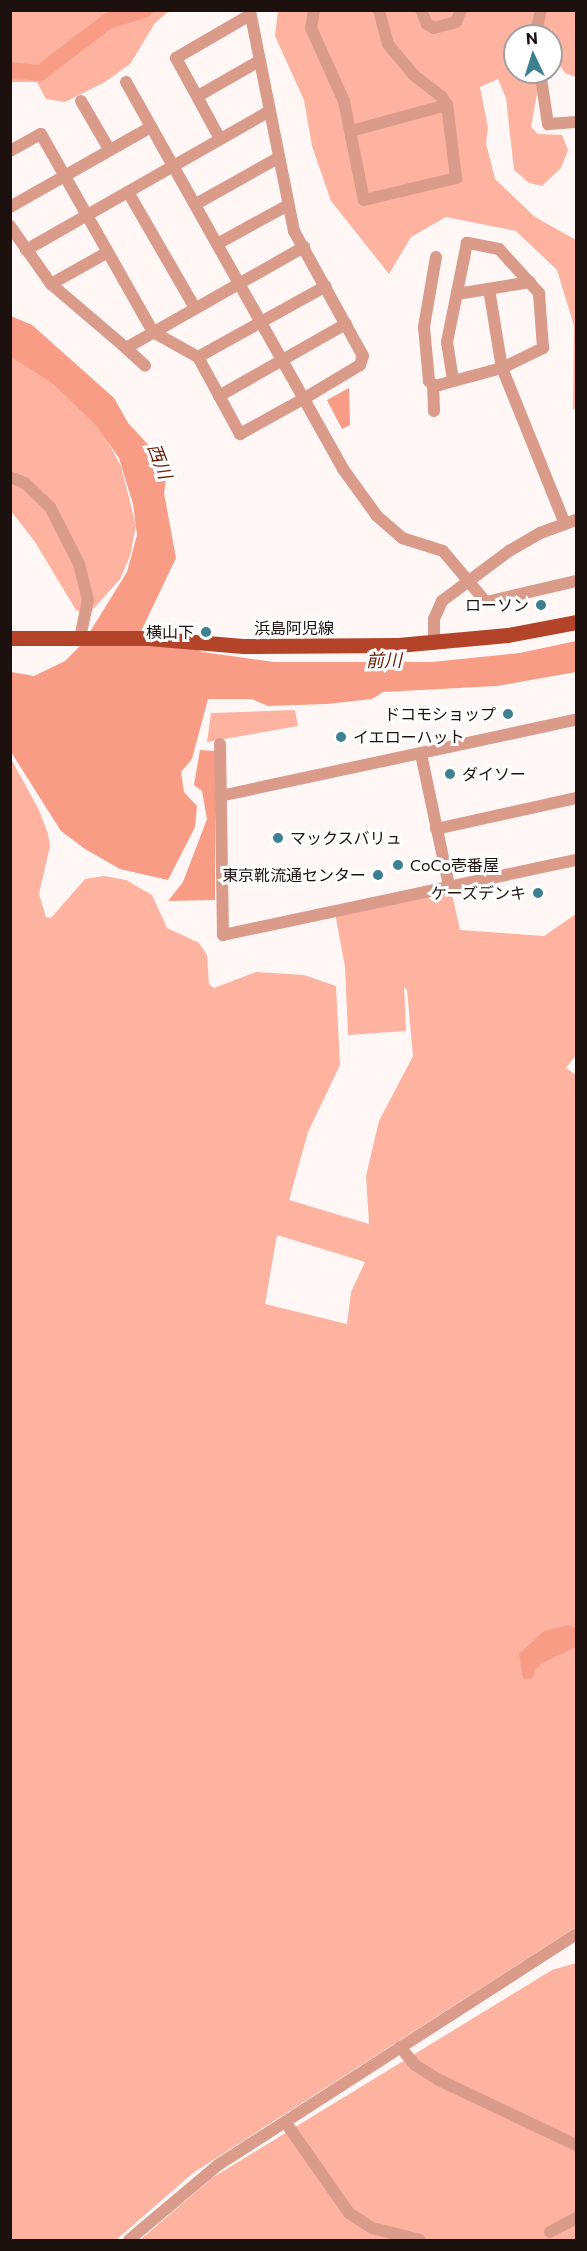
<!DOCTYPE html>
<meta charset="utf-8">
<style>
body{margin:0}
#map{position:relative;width:587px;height:2251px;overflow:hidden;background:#fef7f5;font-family:Commissioner,"Noto Sans JP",sans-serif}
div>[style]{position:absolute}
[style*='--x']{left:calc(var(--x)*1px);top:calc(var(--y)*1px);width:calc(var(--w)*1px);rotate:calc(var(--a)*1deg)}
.green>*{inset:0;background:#feb3a0}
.water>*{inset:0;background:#f99c85}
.river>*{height:16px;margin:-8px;padding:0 8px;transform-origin:8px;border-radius:8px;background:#f99c85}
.minor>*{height:12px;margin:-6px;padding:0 6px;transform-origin:6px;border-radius:6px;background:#da9b8b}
.major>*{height:15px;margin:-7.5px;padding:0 7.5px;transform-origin:7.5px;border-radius:7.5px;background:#b34429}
.dots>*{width:16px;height:16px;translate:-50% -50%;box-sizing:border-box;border:3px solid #fff;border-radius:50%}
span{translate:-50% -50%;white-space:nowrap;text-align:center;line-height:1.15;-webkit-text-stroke:6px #fff;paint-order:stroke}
.poi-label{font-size:16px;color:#1c110e}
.right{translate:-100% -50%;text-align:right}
.left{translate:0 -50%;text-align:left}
.street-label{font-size:16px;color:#1c110e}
.water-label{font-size:18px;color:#6e1d08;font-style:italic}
.frame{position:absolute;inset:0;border:12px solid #1c110e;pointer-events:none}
.north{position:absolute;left:503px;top:24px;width:60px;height:60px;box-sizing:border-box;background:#fff;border:2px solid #a4a09f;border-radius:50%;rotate:356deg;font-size:16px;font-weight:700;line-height:24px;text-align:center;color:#1c110e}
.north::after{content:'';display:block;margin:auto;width:21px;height:27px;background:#3d8190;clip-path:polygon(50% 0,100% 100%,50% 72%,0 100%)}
</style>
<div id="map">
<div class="green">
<div style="clip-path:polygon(10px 11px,11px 10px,169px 11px,155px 23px,130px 64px,105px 82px,65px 102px,46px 99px,37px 82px,11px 82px)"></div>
<div style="clip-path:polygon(278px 11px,576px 11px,576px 77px,565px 73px,554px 57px,552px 29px,543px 36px,515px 36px,515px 72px,535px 72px,537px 93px,531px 127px,538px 134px,562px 135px,568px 150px,561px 168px,542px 186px,529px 183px,514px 170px,506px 98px,498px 79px,480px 87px,488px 128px,486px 143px,495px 179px,535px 217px,576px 240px,576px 407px,573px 410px,574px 326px,557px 270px,516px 231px,446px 217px,411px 237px,389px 274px,331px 201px,312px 146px,304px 100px,275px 36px)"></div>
<div style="clip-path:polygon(10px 310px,28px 366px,66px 390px,98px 424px,121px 466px,136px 526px,130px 556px,120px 579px,88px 615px,76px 610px,35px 542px,11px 511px)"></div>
<div style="clip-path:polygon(295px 710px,298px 726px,207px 742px,211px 713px)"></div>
<div style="clip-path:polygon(evenodd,10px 757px,39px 810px,48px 834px,50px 846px,39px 894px,46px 917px,51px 918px,85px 879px,104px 876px,126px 880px,152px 895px,167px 928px,199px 943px,207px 955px,209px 984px,214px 988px,256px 972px,304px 975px,336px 986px,340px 1065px,308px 1132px,289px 1200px,369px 1224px,366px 1176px,379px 1121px,413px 1056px,407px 990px,404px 987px,406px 1031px,348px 1035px,345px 967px,335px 913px,451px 890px,460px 930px,544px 936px,576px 914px,576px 1055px,566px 1068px,576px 1075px,576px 1927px,193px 2173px,116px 2240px,11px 2240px,10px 757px,277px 1235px,365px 1262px,351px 1292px,347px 1324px,265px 1304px,277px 1235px)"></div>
<div style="clip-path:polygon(576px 1963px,576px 2240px,140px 2240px,212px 2178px,552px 1970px)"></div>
</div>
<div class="water">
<div style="clip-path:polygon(11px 316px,32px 325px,114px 398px,128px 423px,168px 466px,164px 493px,176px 558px,134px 646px,190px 646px,202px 652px,274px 662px,432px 662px,520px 653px,576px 641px,576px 672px,497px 686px,383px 692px,372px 699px,327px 704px,268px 706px,252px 699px,208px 699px,192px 759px,181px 772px,184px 792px,197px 806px,195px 827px,168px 880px,120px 869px,85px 849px,61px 831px,11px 752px,11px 672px,34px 676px,65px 661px,83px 643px,127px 572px,137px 535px,133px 504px,119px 458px,95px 424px,52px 383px,11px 357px)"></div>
<div style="clip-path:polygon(349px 388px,350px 425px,342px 429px,327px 400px)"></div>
<div style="clip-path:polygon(200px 750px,215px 751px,215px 900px,168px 901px,183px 882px,207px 819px,202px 791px,194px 785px)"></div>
<div style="clip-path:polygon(568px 1625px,576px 1628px,576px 1647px,542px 1663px,535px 1670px,533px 1678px,523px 1679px,519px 1654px,544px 1631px)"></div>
</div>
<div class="river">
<div style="--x:10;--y:70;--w:30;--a:6"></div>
<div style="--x:40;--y:73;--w:86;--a:-37.4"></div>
<div style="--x:108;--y:21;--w:39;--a:-17"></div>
</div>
<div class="minor">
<div style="--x:314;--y:10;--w:18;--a:99"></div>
<div style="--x:311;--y:28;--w:80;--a:65.7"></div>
<div style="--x:344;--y:101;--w:101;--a:78.6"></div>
<div style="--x:364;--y:200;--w:95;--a:-13.4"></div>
<div style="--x:456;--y:178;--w:74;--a:-97"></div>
<div style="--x:447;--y:105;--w:9;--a:-122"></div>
<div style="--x:442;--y:97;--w:37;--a:-142"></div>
<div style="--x:413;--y:74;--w:39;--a:-130"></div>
<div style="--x:388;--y:44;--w:35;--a:-105"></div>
<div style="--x:421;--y:10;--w:15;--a:67"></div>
<div style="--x:427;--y:24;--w:8;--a:30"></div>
<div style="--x:434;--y:28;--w:23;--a:-15"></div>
<div style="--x:456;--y:22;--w:13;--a:-67"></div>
<div style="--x:535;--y:36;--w:27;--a:-77"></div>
<div style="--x:540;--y:72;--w:53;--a:81.3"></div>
<div style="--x:548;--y:124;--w:28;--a:-4"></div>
<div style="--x:126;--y:82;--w:444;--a:60.7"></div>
<div style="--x:343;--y:469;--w:58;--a:54.1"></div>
<div style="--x:377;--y:516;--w:33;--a:41"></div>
<div style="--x:402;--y:538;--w:43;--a:17.6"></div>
<div style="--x:443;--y:551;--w:67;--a:49.9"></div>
<div style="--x:486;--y:602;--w:92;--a:-13.1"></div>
<div style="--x:198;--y:96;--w:70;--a:-29.8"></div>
<div style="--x:81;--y:101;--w:56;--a:59.7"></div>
<div style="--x:351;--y:131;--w:99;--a:-15.2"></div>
<div style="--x:219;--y:137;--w:90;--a:-118.6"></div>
<div style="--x:176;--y:58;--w:86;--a:-30.2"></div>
<div style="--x:10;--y:151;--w:35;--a:-29"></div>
<div style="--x:41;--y:134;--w:227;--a:60.5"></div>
<div style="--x:153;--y:332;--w:51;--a:29.1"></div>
<div style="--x:198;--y:357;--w:88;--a:61.4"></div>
<div style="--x:240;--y:434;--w:74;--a:-29"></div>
<div style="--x:305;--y:398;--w:64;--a:-31"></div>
<div style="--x:360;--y:365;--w:9;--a:-72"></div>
<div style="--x:363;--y:356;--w:143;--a:-118.9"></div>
<div style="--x:294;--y:231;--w:225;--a:-101.3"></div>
<div style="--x:128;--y:192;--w:134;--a:60"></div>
<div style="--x:196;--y:204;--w:94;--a:-29.3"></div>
<div style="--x:10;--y:207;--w:162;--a:-29.6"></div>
<div style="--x:10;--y:226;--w:71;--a:54.7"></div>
<div style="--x:51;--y:284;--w:99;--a:40.5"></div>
<div style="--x:126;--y:348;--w:205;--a:-29.6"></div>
<div style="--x:219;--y:243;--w:79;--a:-28.8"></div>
<div style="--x:26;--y:250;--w:281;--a:-29.7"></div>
<div style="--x:51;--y:284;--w:65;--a:-29.3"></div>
<div style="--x:489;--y:289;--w:80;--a:80.7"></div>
<div style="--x:502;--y:368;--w:168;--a:68"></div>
<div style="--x:457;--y:294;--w:74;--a:-9.3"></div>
<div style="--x:126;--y:348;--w:26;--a:43"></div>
<div style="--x:198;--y:357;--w:146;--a:-29"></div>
<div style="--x:433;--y:385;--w:6;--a:-135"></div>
<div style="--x:429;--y:381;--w:54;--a:-95.3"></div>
<div style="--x:424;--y:327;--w:71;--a:-80.3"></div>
<div style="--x:219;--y:396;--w:146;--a:-29.6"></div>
<div style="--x:434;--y:411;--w:26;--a:-92"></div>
<div style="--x:433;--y:385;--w:6;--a:0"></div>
<div style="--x:439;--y:385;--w:65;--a:-15.1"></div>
<div style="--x:502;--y:368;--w:46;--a:-26"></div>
<div style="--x:543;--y:348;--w:55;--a:-94.2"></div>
<div style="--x:539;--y:293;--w:59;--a:-132.3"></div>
<div style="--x:499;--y:249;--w:33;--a:-169"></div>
<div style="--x:467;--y:243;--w:101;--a:101.4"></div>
<div style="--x:447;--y:342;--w:39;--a:81"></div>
<div style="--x:10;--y:477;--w:16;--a:22"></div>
<div style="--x:25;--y:483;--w:35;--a:44"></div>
<div style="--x:50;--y:507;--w:64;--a:63"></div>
<div style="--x:79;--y:564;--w:37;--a:76"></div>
<div style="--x:88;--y:600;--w:38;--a:102"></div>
<div style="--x:434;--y:644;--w:25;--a:-90"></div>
<div style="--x:434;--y:619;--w:20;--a:-66"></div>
<div style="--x:442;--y:601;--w:84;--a:-36.7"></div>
<div style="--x:509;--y:551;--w:36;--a:-30"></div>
<div style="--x:540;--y:533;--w:38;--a:-20"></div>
<div style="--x:220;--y:744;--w:191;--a:89.1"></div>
<div style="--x:223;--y:935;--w:361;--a:-12"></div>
<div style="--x:421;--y:754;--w:135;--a:78"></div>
<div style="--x:220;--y:796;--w:364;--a:-12.1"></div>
<div style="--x:436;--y:829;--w:143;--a:-12.5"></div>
<div style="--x:400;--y:2047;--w:23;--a:50"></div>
<div style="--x:415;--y:2065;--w:28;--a:32"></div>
<div style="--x:439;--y:2080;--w:152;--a:25.4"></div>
<div style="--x:286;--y:2123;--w:110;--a:55"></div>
<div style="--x:349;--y:2213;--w:27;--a:33"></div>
<div style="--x:372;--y:2228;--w:49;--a:14"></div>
<div style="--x:550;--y:2232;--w:30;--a:-28"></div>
<div style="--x:129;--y:2240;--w:116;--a:-40.1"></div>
<div style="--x:218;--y:2165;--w:426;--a:-32.8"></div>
</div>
<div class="major">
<div style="--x:10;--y:638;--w:138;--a:0"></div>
<div style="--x:148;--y:638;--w:95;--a:4.8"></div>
<div style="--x:243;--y:646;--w:155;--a:-0.4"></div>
<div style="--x:398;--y:645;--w:110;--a:-5.2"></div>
<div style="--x:508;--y:635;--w:69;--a:-10.8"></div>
</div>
<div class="dots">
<div style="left:541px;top:605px;background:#3d8190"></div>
<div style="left:206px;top:632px;background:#3d8190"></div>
<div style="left:508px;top:714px;background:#3d8190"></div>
<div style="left:341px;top:737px;background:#3d8190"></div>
<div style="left:450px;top:774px;background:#3d8190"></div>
<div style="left:278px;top:838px;background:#3d8190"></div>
<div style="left:398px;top:865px;background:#3d8190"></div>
<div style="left:378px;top:875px;background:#3d8190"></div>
<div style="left:538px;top:893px;background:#3d8190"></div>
</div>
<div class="poi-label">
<span class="right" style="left:529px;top:605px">ローソン</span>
<span class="right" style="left:194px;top:632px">横山下</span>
<span class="right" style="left:496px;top:714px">ドコモショップ</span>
<span class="left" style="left:353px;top:737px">イエローハット</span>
<span class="left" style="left:462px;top:774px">ダイソー</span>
<span class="left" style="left:290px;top:838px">マックスバリュ</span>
<span class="left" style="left:410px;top:865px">CoCo壱番屋</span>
<span class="right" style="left:366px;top:875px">東京靴流通センター</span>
<span class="right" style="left:526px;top:893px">ケーズデンキ</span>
</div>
<div class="street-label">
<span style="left:294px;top:628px">浜島阿児線</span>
</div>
<div class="water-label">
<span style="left:160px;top:461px;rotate:69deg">西川</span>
<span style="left:384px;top:660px;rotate:-1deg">前川</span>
</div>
<div class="frame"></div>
<div class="north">N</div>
</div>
